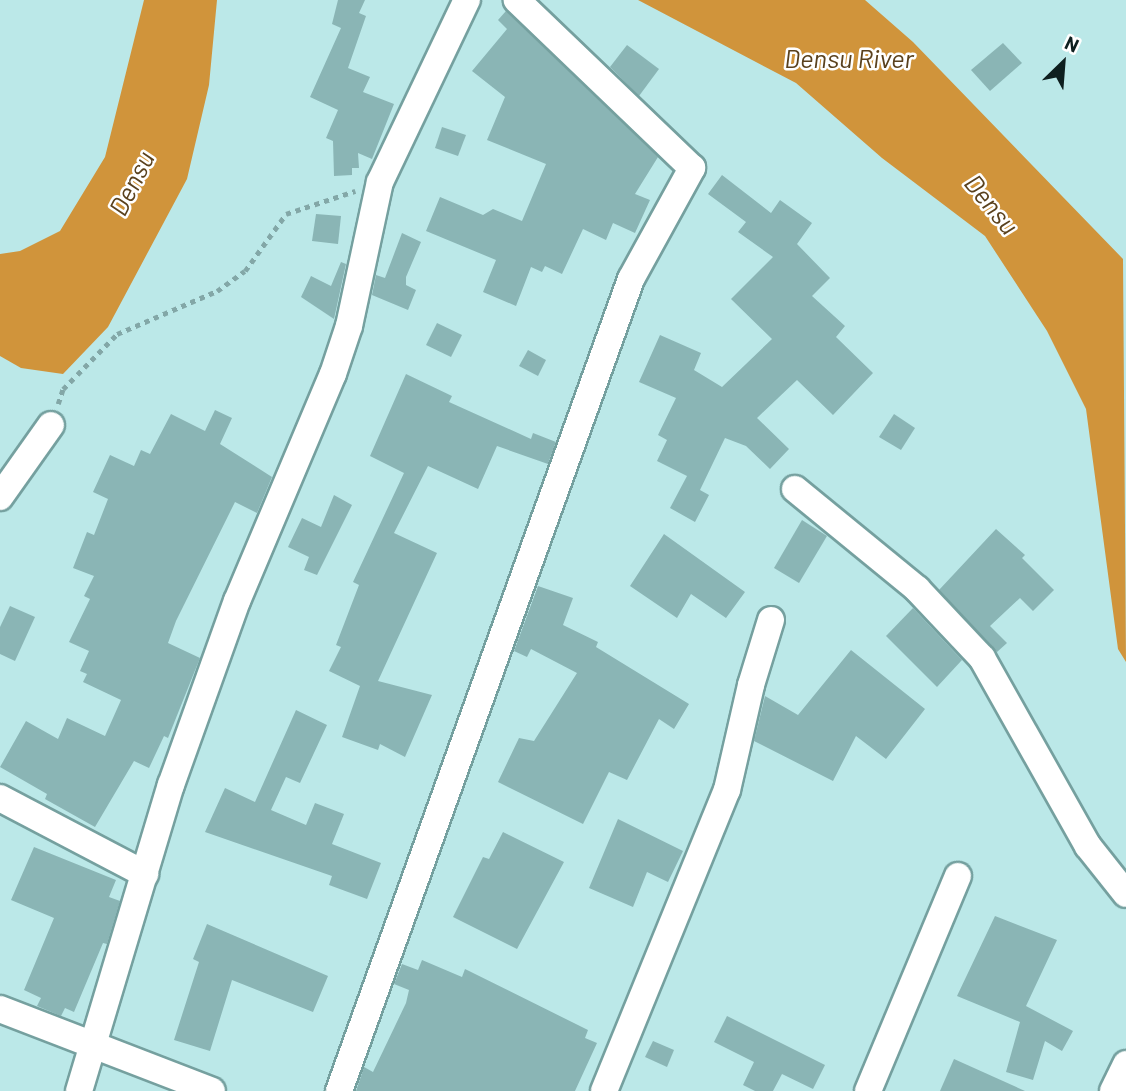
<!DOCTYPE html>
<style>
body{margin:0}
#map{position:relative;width:1126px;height:1091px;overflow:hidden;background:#bbe8e8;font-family:Barlow,sans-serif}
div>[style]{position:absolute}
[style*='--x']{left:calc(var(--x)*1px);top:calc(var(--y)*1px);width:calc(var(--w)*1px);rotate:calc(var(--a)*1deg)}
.water>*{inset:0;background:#d0943b}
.building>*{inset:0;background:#8ab5b5}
.path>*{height:4.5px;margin-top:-2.25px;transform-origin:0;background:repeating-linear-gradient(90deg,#83a7a7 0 5px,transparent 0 10px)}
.roads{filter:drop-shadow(2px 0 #75a09f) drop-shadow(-2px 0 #75a09f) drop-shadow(0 2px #75a09f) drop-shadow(0 -2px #75a09f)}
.minor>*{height:26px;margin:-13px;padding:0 13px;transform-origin:13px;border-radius:13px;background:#fff}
span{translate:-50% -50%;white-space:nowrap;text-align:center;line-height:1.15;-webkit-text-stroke:5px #fff;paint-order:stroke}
.water-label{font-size:26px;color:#5a411d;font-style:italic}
.north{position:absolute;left:1028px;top:28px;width:70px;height:70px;-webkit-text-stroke:5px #fff;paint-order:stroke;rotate:25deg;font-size:19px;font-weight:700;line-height:28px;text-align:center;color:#0e1f1f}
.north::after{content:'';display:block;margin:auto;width:24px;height:32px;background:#0e1f1f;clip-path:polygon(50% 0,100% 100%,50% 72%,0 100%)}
</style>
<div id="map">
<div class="water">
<div style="clip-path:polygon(144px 0,217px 0,209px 85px,187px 179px,108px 327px,63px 374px,21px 368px,0 356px,0 254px,20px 251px,60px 231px,105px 157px)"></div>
<div style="clip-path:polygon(638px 0,865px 0,913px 42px,1123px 259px,1126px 662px,1118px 649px,1086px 409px,1047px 331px,985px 236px,882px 158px,796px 83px)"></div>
</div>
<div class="building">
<div style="clip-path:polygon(338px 0,365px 0,359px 13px,366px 16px,348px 68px,370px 77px,363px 92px,394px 104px,372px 159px,358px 153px,359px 168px,352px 168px,352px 175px,334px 176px,333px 141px,326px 138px,338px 110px,310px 97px,341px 28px,332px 24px)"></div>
<div style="clip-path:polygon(506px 11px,658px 157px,635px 194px,650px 200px,635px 233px,613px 223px,606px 240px,583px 229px,562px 274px,545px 266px,542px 272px,531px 267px,516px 306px,483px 292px,496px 260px,426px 231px,440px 197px,483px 215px,493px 209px,522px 221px,546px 164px,487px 140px,505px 97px,472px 71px,507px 29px,498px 20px)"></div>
<div style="clip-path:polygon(1003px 43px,1022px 63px,990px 91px,971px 70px)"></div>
<div style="clip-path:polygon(627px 45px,659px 69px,639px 96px,610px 67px)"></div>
<div style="clip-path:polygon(442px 127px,466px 135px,458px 156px,435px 148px)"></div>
<div style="clip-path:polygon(722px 175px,771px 213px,780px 200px,812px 223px,797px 244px,830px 278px,812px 296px,845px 326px,836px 337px,873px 373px,833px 415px,797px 380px,757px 418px,789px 449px,770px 469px,746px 446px,725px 438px,700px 490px,709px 495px,695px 522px,670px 508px,687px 476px,657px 461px,667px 440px,658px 435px,676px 398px,639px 382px,660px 335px,701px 353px,694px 370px,722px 387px,772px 339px,731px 299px,773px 257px,738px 232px,746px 222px,708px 194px)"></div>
<div style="clip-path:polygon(316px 214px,341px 216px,338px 244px,312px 241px)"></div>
<div style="clip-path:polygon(402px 233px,421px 242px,406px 277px,406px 285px,416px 290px,408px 310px,372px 295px,376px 275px,385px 278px)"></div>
<div style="clip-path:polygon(341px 262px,346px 264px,334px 319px,301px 297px,311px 276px,331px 286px)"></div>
<div style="clip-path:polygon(437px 323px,462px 335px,451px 357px,426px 345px)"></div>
<div style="clip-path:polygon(528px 350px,546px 360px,538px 376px,519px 366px)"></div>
<div style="clip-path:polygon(406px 374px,452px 396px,449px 402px,531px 439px,533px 433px,556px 442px,548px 464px,497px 446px,478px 489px,428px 466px,394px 533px,437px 553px,378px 681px,432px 695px,405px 757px,380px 744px,378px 750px,342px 737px,360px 686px,329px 671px,341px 647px,336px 645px,359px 585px,353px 582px,404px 473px,370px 456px)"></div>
<div style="clip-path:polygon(215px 410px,232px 418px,220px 444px,272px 477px,257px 513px,235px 502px,176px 621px,168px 643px,200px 658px,168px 738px,164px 736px,149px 768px,134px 761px,95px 827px,45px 799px,47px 794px,0 767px,26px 721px,58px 739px,67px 718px,105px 736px,121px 700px,83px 682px,87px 674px,80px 671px,89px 651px,69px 642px,90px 599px,84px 596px,94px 576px,73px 568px,87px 532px,94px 535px,108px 499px,93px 492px,110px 455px,134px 466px,141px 450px,150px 454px,171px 414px,205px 431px)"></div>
<div style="clip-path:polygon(894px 414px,915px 428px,901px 450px,879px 437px)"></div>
<div style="clip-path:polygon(334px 495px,352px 505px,317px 575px,304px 570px,309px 557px,288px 547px,302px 518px,321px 527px)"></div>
<div style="clip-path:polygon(802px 520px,827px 536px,799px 583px,774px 568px)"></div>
<div style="clip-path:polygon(996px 529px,1025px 555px,1022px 558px,1054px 590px,1033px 611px,1020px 598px,990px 626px,1007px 643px,997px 652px,939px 590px)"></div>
<div style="clip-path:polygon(664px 534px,745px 592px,726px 618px,691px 594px,677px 618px,630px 586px)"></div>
<div style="clip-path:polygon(538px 586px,573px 598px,563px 625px,598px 642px,596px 647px,689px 704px,674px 729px,659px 719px,627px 780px,609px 772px,583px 824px,498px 782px,519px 738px,534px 741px,577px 673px,531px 649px,527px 657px,514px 651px)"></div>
<div style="clip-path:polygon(10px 606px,35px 617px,15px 661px,0 654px,0 627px)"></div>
<div style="clip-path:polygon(913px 608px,962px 660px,937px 687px,886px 636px)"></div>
<div style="clip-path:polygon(851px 650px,925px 709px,886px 759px,856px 736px,833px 781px,754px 741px,765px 696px,798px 715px)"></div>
<div style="clip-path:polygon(296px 710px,327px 725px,300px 783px,286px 777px,271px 810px,306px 825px,315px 803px,344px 814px,332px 844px,381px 863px,367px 899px,329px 885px,332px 876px,205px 832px,225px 788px,255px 802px)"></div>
<div style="clip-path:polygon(618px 819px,683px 851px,668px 882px,647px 872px,633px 907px,589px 888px)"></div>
<div style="clip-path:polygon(503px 832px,564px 862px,517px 949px,453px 917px,483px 857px,489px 859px)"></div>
<div style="clip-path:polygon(34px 847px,116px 880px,109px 897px,120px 901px,107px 944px,103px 943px,74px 1012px,65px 1008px,61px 1016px,37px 1006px,41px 998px,24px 990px,54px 918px,11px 900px)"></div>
<div style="clip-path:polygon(995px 916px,1057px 940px,1026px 1006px,1073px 1031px,1062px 1051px,1045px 1041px,1033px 1080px,1006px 1072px,1020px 1022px,957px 996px)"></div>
<div style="clip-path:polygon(207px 924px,328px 976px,313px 1012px,232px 980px,210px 1051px,174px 1040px,199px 962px,193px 959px)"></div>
<div style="clip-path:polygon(422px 960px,462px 977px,465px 969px,588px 1030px,585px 1038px,597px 1043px,575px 1091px,356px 1091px,364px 1067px,373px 1072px,406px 1003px,409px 990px,394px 984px,402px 964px,418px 970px)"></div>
<div style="clip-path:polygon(727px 1016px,825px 1065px,813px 1089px,782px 1074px,773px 1091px,755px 1091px,743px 1085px,754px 1062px,714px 1042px)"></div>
<div style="clip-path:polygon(653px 1041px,674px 1050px,667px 1067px,645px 1057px)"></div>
<div style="clip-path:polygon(954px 1059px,1025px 1091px,940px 1091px)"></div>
</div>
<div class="path">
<div style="--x:58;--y:404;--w:16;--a:-72"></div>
<div style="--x:63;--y:389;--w:77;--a:-45.5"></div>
<div style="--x:117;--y:334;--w:109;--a:-23.3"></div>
<div style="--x:217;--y:291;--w:34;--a:-36"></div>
<div style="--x:245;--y:271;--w:70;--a:-54.3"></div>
<div style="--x:286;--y:214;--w:73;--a:-18.4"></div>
</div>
<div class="roads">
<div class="minor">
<div style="--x:795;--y:489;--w:158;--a:39.3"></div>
<div style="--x:917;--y:589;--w:95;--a:46.7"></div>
<div style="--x:982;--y:658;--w:216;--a:60.6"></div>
<div style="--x:1088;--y:846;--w:61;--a:51.6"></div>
<div style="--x:0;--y:497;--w:88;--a:-54.7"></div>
<div style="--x:0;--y:798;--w:164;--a:27.7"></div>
<div style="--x:0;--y:1009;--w:227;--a:21.1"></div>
<div style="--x:79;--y:1091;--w:320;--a:-73.3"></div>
<div style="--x:171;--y:785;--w:195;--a:-70.3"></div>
<div style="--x:237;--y:601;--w:246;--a:-67.1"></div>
<div style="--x:333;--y:374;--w:51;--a:-71.6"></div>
<div style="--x:349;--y:326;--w:147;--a:-77.9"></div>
<div style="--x:380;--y:182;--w:202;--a:-64.5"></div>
<div style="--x:339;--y:1091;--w:863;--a:-70.22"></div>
<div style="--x:631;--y:279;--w:127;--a:-61.2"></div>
<div style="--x:692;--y:168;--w:243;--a:-136.2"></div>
<div style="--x:604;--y:1091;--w:325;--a:-67.8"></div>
<div style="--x:727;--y:790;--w:108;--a:-77.1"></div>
<div style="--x:751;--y:685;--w:68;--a:-72.9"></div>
<div style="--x:868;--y:1091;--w:233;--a:-67.3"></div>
<div style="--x:1113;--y:1091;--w:30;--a:-64"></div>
</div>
</div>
<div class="water-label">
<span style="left:849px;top:58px">Densu River</span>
<span style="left:131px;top:183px;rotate:-63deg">Densu</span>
<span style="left:992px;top:204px;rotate:51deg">Densu</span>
</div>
<div class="north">N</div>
</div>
